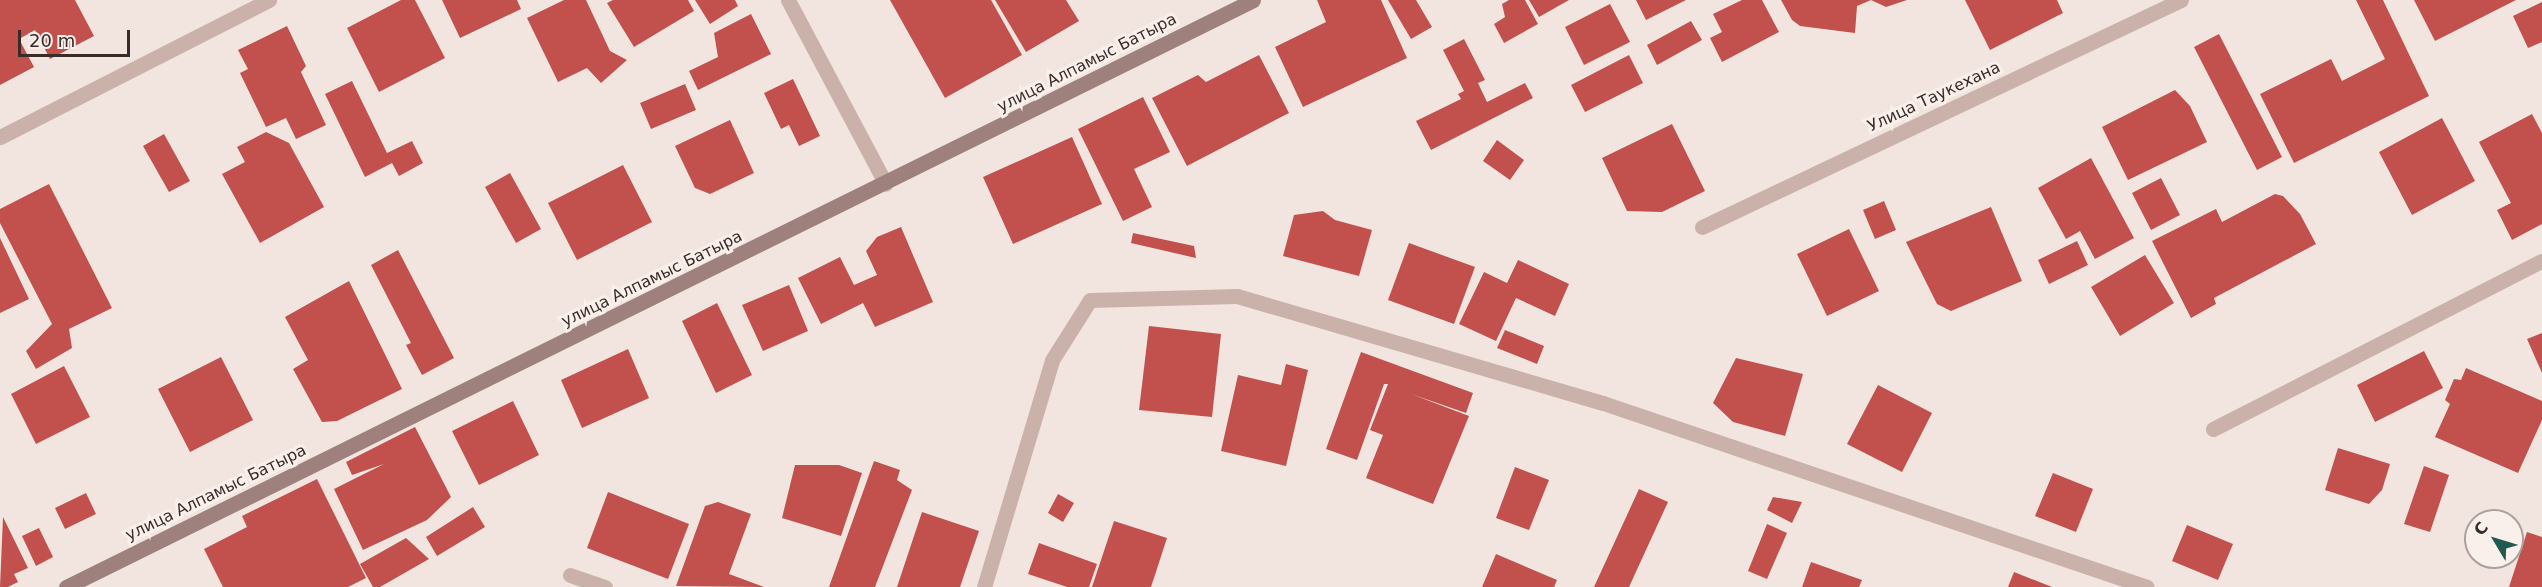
<!DOCTYPE html>
<meta charset="utf-8">
<style>
body{margin:0}
#map{position:relative;width:2542px;height:587px;overflow:hidden;background:#f2e5df;font-family:"DejaVu Sans",sans-serif}
div>[style]{position:absolute}
[style*='--x']{left:calc(var(--x)*1px);top:calc(var(--y)*1px);width:calc(var(--w)*1px);rotate:calc(var(--a)*1deg)}
.building>*{inset:0;background:#c2504c}
.street>*{height:15px;margin:-7.5px;padding:0 7.5px;transform-origin:7.5px;border-radius:7.5px;background:#cab2ab}
.secondary>*{height:15px;margin:-7.5px;padding:0 7.5px;transform-origin:7.5px;border-radius:7.5px;background:#9e817c}
span{translate:-50% -50%;white-space:nowrap;text-align:center;line-height:1.15;-webkit-text-stroke:6px #faf0eb;paint-order:stroke}
.street-label{font-size:16px;color:#382b2a}
.north{position:absolute;left:2464px;top:509px;width:60px;height:60px;box-sizing:border-box;background:#faf0eb;border:2px solid #aca19e;border-radius:50%;rotate:308deg;font-size:16px;font-weight:700;line-height:24px;text-align:center;color:#382b2a}
.north::after{content:'';display:block;margin:auto;width:21px;height:27px;background:#205950;clip-path:polygon(50% 0,100% 100%,50% 72%,0 100%)}
.scale{position:absolute;left:18px;top:30px;width:112px;height:27px;box-sizing:border-box;border:3px solid #382b2a;border-top:0;padding-left:8px;font-size:18px;line-height:21px;white-space:nowrap;color:#382b2a;-webkit-text-stroke:4px #faf0eb;paint-order:stroke}
</style>
<div id="map">
<div class="building">
<div style="clip-path:polygon(0 0,75px 0,94px 36px,50px 59px,35px 30px,19px 39px,34px 67px,0 85px)"></div>
<div style="clip-path:polygon(401px 0,415px 0,445px 58px,379px 92px,347px 28px)"></div>
<div style="clip-path:polygon(442px 0,517px 0,521px 9px,460px 38px)"></div>
<div style="clip-path:polygon(564px 0,586px 0,610px 51px,627px 60px,601px 83px,587px 68px,558px 82px,527px 18px)"></div>
<div style="clip-path:polygon(613px 0,688px 0,694px 11px,634px 47px,607px 3px)"></div>
<div style="clip-path:polygon(695px 0,735px 0,738px 6px,710px 24px)"></div>
<div style="clip-path:polygon(890px 0,991px 0,1022px 55px,945px 98px)"></div>
<div style="clip-path:polygon(995px 0,1066px 0,1079px 21px,1026px 52px)"></div>
<div style="clip-path:polygon(1381px 0,1407px 58px,1303px 107px,1275px 47px,1326px 22px,1317px 0)"></div>
<div style="clip-path:polygon(1388px 0,1416px 0,1432px 27px,1411px 39px)"></div>
<div style="clip-path:polygon(1509px 0,1525px 0,1538px 24px,1504px 43px,1494px 24px,1505px 17px,1502px 4px)"></div>
<div style="clip-path:polygon(1529px 0,1569px 0,1539px 17px)"></div>
<div style="clip-path:polygon(1636px 0,1686px 0,1646px 20px)"></div>
<div style="clip-path:polygon(1742px 0,1762px 0,1779px 32px,1722px 62px,1710px 38px,1722px 32px,1713px 14px)"></div>
<div style="clip-path:polygon(1781px 0,1907px 0,1886px 7px,1871px 0,1857px 6px,1855px 33px,1800px 26px,1792px 20px)"></div>
<div style="clip-path:polygon(1965px 0,2057px 0,2063px 13px,1990px 50px)"></div>
<div style="clip-path:polygon(2356px 0,2383px 0,2429px 96px,2294px 163px,2260px 94px,2331px 59px,2342px 81px,2385px 59px)"></div>
<div style="clip-path:polygon(2414px 0,2516px 0,2435px 41px)"></div>
<div style="clip-path:polygon(2542px 2px,2542px 42px,2528px 48px,2513px 16px)"></div>
<div style="clip-path:polygon(1610px 4px,1630px 42px,1584px 65px,1565px 27px)"></div>
<div style="clip-path:polygon(751px 14px,771px 54px,698px 90px,689px 71px,718px 57px,714px 33px)"></div>
<div style="clip-path:polygon(1691px 21px,1702px 40px,1657px 65px,1647px 45px)"></div>
<div style="clip-path:polygon(287px 26px,306px 66px,301px 72px,326px 125px,296px 139px,286px 118px,266px 127px,240px 73px,248px 69px,238px 50px)"></div>
<div style="clip-path:polygon(2219px 34px,2282px 157px,2257px 170px,2194px 47px)"></div>
<div style="clip-path:polygon(1464px 39px,1485px 80px,1478px 83px,1487px 102px,1525px 83px,1533px 98px,1431px 150px,1416px 121px,1461px 99px,1458px 94px,1464px 91px,1443px 50px)"></div>
<div style="clip-path:polygon(1259px 55px,1289px 113px,1187px 166px,1152px 98px,1198px 75px,1206px 82px)"></div>
<div style="clip-path:polygon(1629px 55px,1643px 83px,1585px 112px,1571px 85px)"></div>
<div style="clip-path:polygon(793px 79px,820px 136px,799px 146px,789px 125px,781px 129px,764px 93px)"></div>
<div style="clip-path:polygon(352px 81px,387px 153px,412px 141px,423px 163px,399px 176px,392px 163px,365px 177px,325px 94px)"></div>
<div style="clip-path:polygon(685px 84px,696px 110px,651px 129px,640px 103px)"></div>
<div style="clip-path:polygon(2175px 90px,2190px 106px,2207px 142px,2128px 180px,2102px 127px)"></div>
<div style="clip-path:polygon(1143px 97px,1170px 152px,1134px 169px,1152px 207px,1123px 221px,1078px 129px)"></div>
<div style="clip-path:polygon(2532px 114px,2542px 133px,2542px 224px,2512px 240px,2497px 210px,2511px 203px,2479px 142px)"></div>
<div style="clip-path:polygon(2442px 118px,2475px 181px,2412px 215px,2379px 152px)"></div>
<div style="clip-path:polygon(730px 120px,754px 173px,710px 194px,695px 188px,675px 146px)"></div>
<div style="clip-path:polygon(1672px 124px,1705px 191px,1662px 212px,1627px 211px,1602px 158px)"></div>
<div style="clip-path:polygon(266px 132px,289px 143px,324px 207px,260px 243px,222px 174px,245px 162px,237px 147px)"></div>
<div style="clip-path:polygon(164px 134px,190px 181px,169px 192px,143px 146px)"></div>
<div style="clip-path:polygon(1072px 137px,1102px 204px,1013px 244px,983px 177px)"></div>
<div style="clip-path:polygon(1497px 140px,1524px 160px,1510px 180px,1483px 161px)"></div>
<div style="clip-path:polygon(2091px 158px,2134px 238px,2095px 259px,2080px 231px,2066px 239px,2038px 188px)"></div>
<div style="clip-path:polygon(623px 165px,652px 222px,577px 260px,548px 203px)"></div>
<div style="clip-path:polygon(510px 173px,541px 229px,516px 243px,485px 187px)"></div>
<div style="clip-path:polygon(2161px 178px,2180px 215px,2151px 230px,2132px 193px)"></div>
<div style="clip-path:polygon(49px 184px,112px 308px,69px 329px,72px 348px,36px 369px,26px 351px,52px 324px,0 223px,0 209px)"></div>
<div style="clip-path:polygon(2275px 194px,2283px 196px,2300px 214px,2316px 244px,2214px 298px,2216px 304px,2191px 318px,2152px 241px,2216px 209px,2222px 222px)"></div>
<div style="clip-path:polygon(1884px 201px,1896px 230px,1875px 239px,1863px 210px)"></div>
<div style="clip-path:polygon(1991px 207px,2022px 281px,1951px 311px,1937px 304px,1906px 242px)"></div>
<div style="clip-path:polygon(1323px 211px,1335px 220px,1372px 230px,1359px 276px,1283px 256px,1294px 215px)"></div>
<div style="clip-path:polygon(901px 227px,933px 302px,875px 327px,863px 303px,821px 324px,798px 278px,840px 257px,854px 285px,877px 275px,866px 251px,877px 237px)"></div>
<div style="clip-path:polygon(1849px 229px,1879px 291px,1827px 316px,1797px 254px)"></div>
<div style="clip-path:polygon(1133px 233px,1194px 246px,1196px 258px,1131px 243px)"></div>
<div style="clip-path:polygon(0 238px,29px 299px,0 313px)"></div>
<div style="clip-path:polygon(2077px 241px,2088px 265px,2049px 284px,2038px 260px)"></div>
<div style="clip-path:polygon(1409px 243px,1475px 267px,1454px 324px,1388px 300px)"></div>
<div style="clip-path:polygon(398px 250px,454px 358px,422px 375px,406px 345px,411px 343px,371px 265px)"></div>
<div style="clip-path:polygon(2145px 255px,2174px 303px,2120px 336px,2091px 287px)"></div>
<div style="clip-path:polygon(1518px 260px,1569px 284px,1555px 316px,1516px 298px,1496px 341px,1459px 324px,1484px 272px,1507px 283px)"></div>
<div style="clip-path:polygon(349px 281px,402px 389px,337px 421px,322px 422px,293px 369px,308px 360px,285px 317px)"></div>
<div style="clip-path:polygon(789px 285px,808px 331px,763px 351px,742px 305px)"></div>
<div style="clip-path:polygon(717px 303px,752px 375px,716px 393px,682px 321px)"></div>
<div style="clip-path:polygon(1149px 326px,1221px 334px,1212px 417px,1139px 410px)"></div>
<div style="clip-path:polygon(1505px 330px,1544px 346px,1537px 364px,1497px 348px)"></div>
<div style="clip-path:polygon(2542px 333px,2542px 373px,2527px 339px)"></div>
<div style="clip-path:polygon(628px 349px,649px 398px,582px 428px,561px 380px)"></div>
<div style="clip-path:polygon(2424px 351px,2443px 388px,2375px 422px,2357px 385px)"></div>
<div style="clip-path:polygon(1361px 352px,1473px 393px,1466px 413px,1411px 394px,1469px 416px,1433px 504px,1366px 478px,1383px 435px,1370px 430px,1388px 384px,1384px 384px,1357px 460px,1326px 449px)"></div>
<div style="clip-path:polygon(221px 357px,253px 420px,190px 452px,158px 389px)"></div>
<div style="clip-path:polygon(1736px 358px,1803px 374px,1785px 436px,1733px 422px,1713px 403px)"></div>
<div style="clip-path:polygon(1286px 364px,1308px 370px,1286px 466px,1221px 451px,1238px 375px,1281px 385px)"></div>
<div style="clip-path:polygon(64px 366px,90px 417px,36px 444px,11px 394px)"></div>
<div style="clip-path:polygon(2466px 368px,2542px 401px,2542px 420px,2518px 473px,2435px 437px,2450px 404px,2445px 400px,2454px 379px,2461px 380px)"></div>
<div style="clip-path:polygon(1878px 385px,1932px 413px,1902px 472px,1847px 444px)"></div>
<div style="clip-path:polygon(513px 401px,539px 455px,479px 485px,452px 431px)"></div>
<div style="clip-path:polygon(415px 427px,451px 497px,427px 520px,363px 550px,334px 489px,384px 464px,352px 475px,346px 462px)"></div>
<div style="clip-path:polygon(2338px 448px,2390px 464px,2382px 490px,2369px 504px,2325px 490px)"></div>
<div style="clip-path:polygon(874px 461px,900px 470px,897px 480px,912px 490px,875px 587px,829px 587px)"></div>
<div style="clip-path:polygon(795px 465px,839px 465px,862px 473px,841px 536px,782px 518px)"></div>
<div style="clip-path:polygon(2424px 466px,2449px 475px,2430px 532px,2404px 524px)"></div>
<div style="clip-path:polygon(1515px 467px,1549px 480px,1529px 530px,1496px 518px)"></div>
<div style="clip-path:polygon(2053px 473px,2093px 489px,2076px 532px,2035px 516px)"></div>
<div style="clip-path:polygon(317px 479px,366px 578px,348px 587px,223px 587px,204px 549px,247px 527px,242px 516px)"></div>
<div style="clip-path:polygon(1639px 489px,1668px 502px,1629px 587px,1594px 587px)"></div>
<div style="clip-path:polygon(608px 492px,689px 524px,668px 579px,587px 548px)"></div>
<div style="clip-path:polygon(86px 493px,96px 514px,65px 529px,55px 508px)"></div>
<div style="clip-path:polygon(1058px 494px,1074px 503px,1063px 522px,1048px 513px)"></div>
<div style="clip-path:polygon(1773px 497px,1802px 502px,1792px 523px,1767px 510px)"></div>
<div style="clip-path:polygon(718px 502px,751px 514px,729px 574px,764px 587px,676px 586px,705px 506px)"></div>
<div style="clip-path:polygon(473px 507px,485px 527px,437px 556px,426px 537px)"></div>
<div style="clip-path:polygon(922px 512px,979px 531px,960px 587px,897px 587px)"></div>
<div style="clip-path:polygon(3px 517px,28px 568px,14px 574px,18px 582px,8px 587px,0 587px)"></div>
<div style="clip-path:polygon(1114px 521px,1167px 538px,1151px 587px,1092px 587px)"></div>
<div style="clip-path:polygon(1767px 524px,1787px 533px,1767px 579px,1748px 571px)"></div>
<div style="clip-path:polygon(2187px 525px,2233px 544px,2218px 580px,2172px 561px)"></div>
<div style="clip-path:polygon(39px 528px,53px 557px,36px 566px,22px 536px)"></div>
<div style="clip-path:polygon(2527px 532px,2542px 537px,2542px 587px,2509px 587px)"></div>
<div style="clip-path:polygon(406px 538px,429px 559px,380px 587px,373px 587px,360px 564px)"></div>
<div style="clip-path:polygon(1039px 543px,1097px 564px,1089px 587px,1067px 587px,1028px 574px)"></div>
<div style="clip-path:polygon(1496px 554px,1557px 580px,1554px 587px,1482px 587px)"></div>
<div style="clip-path:polygon(1811px 562px,1862px 580px,1859px 587px,1802px 587px)"></div>
<div style="clip-path:polygon(2014px 572px,2052px 587px,2008px 587px)"></div>
</div>
<div class="street">
<div style="--x:788;--y:0;--w:208;--a:62"></div>
<div style="--x:0;--y:137;--w:302;--a:-27"></div>
<div style="--x:1702;--y:227;--w:530;--a:-25.36"></div>
<div style="--x:2213;--y:429;--w:369;--a:-27.1"></div>
<div style="--x:570;--y:575;--w:37;--a:19"></div>
<div style="--x:984;--y:587;--w:237;--a:-73.3"></div>
<div style="--x:1052;--y:360;--w:71;--a:-57.7"></div>
<div style="--x:1090;--y:300;--w:147;--a:-1.6"></div>
<div style="--x:1237;--y:296;--w:381;--a:16.3"></div>
<div style="--x:1603;--y:403;--w:574;--a:18.69"></div>
</div>
<div class="secondary">
<div style="--x:66;--y:587;--w:1324;--a:-26.31"></div>
</div>
<div class="street-label">
<span style="left:1087px;top:63px;rotate:-27deg">улица Алпамыс Батыра</span>
<span style="left:1934px;top:97px;rotate:-25deg">Улица Таукехана</span>
<span style="left:652px;top:279px;rotate:-26deg">улица Алпамыс Батыра</span>
<span style="left:216px;top:493px;rotate:-26deg">улица Алпамыс Батыра</span>
</div>
<div class="north">С</div>
<div class="scale">20 m</div>
</div>
